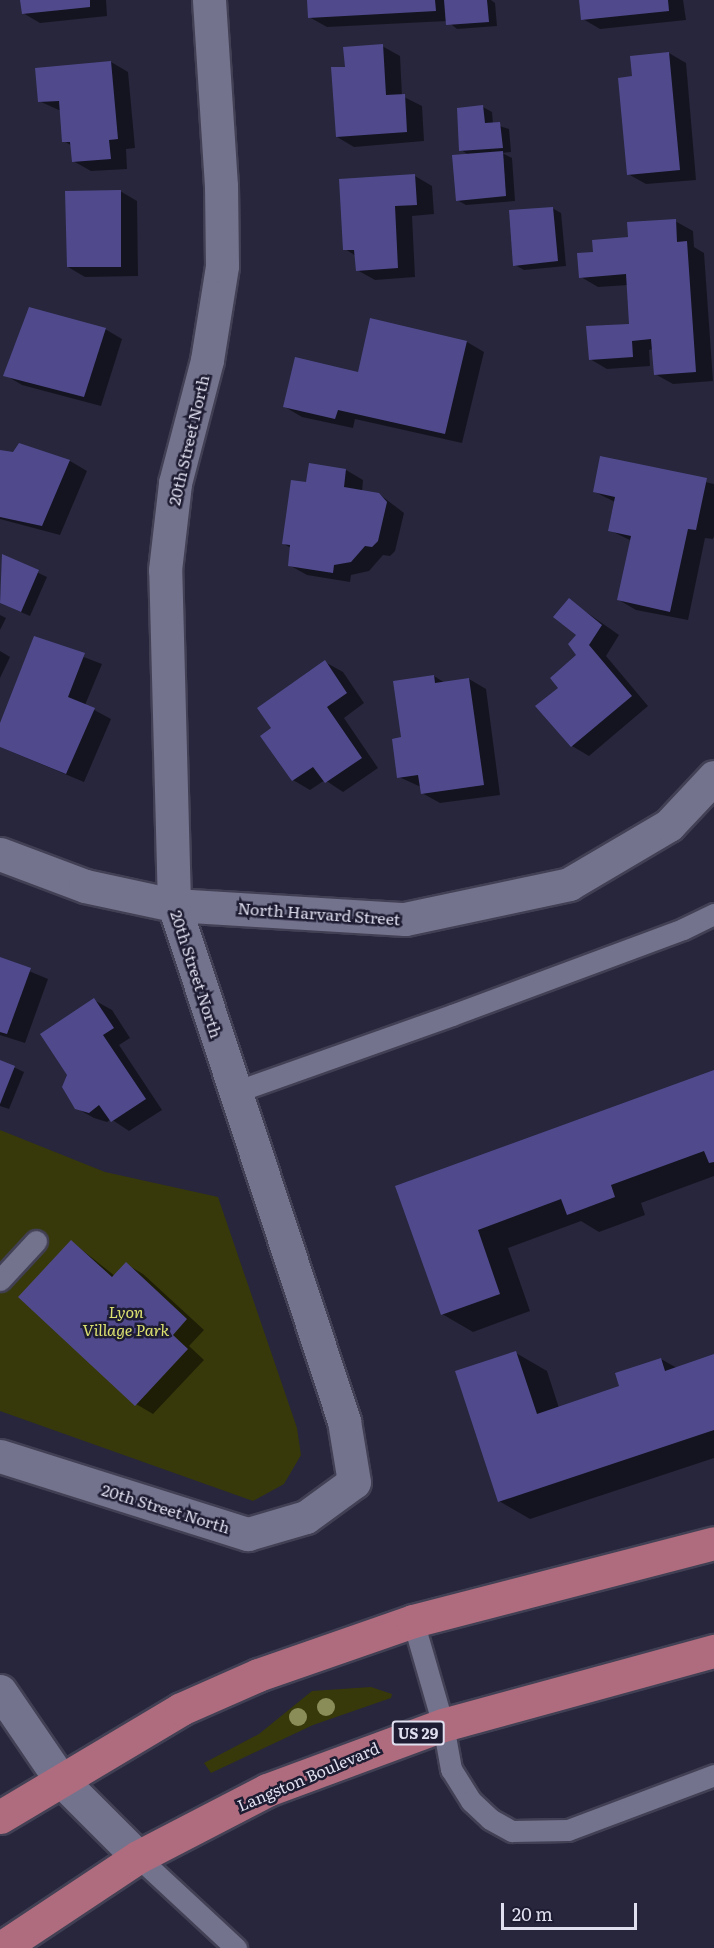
<!DOCTYPE html>
<style>
body{margin:0}
#map{position:relative;width:714px;height:1948px;overflow:hidden;background:#27263c;font-family:Literata,serif}
div>[style]{position:absolute}
[style*='--x']{left:calc(var(--x)*1px);top:calc(var(--y)*1px);width:calc(var(--w)*1px);rotate:calc(var(--a)*1deg)}
.green>*{inset:0;background:#37390b}
.shadow>*{inset:0;background:#0007}
.building>*{inset:0;background:#504a8d}
.roads{filter:drop-shadow(2px 0 #424054) drop-shadow(-2px 0 #424054) drop-shadow(0 2px #424054) drop-shadow(0 -2px #424054)}
.lane>*{height:21px;margin:-10.5px;padding:0 10.5px;transform-origin:10.5px;border-radius:10.5px;background:#74738e}
.street>*{height:33px;margin:-16.5px;padding:0 16.5px;transform-origin:16.5px;border-radius:16.5px;background:#74738e}
.secondary>*{height:33px;margin:-16.5px;padding:0 16.5px;transform-origin:16.5px;border-radius:16.5px;background:#74738e}
.primary>*{height:33px;margin:-16.5px;padding:0 16.5px;transform-origin:16.5px;border-radius:16.5px;background:#af6c7e}
.trees>*{width:18px;height:18px;margin:-9px;border-radius:50%;background:#8b8d59}
span{translate:-50% -50%;white-space:nowrap;text-align:center;line-height:1.15;-webkit-text-stroke:5px #1d1c32;paint-order:stroke}
.shield-label span{padding:2px 4px;background:#1d1c32;border:2px solid;border-radius:4px;-webkit-text-stroke-width:0}
.shield-label{font-size:15px;color:#dfdfef;font-weight:700}
.street-label{font-size:16px;color:#dfdfef}
.park-label{font-size:16px;color:#dce170;font-style:italic}
.scale{position:absolute;left:501px;top:1903px;width:136px;height:27px;box-sizing:border-box;border:3px solid #dfdfef;border-top:0;padding-left:8px;font-size:18px;line-height:21px;white-space:nowrap;color:#dfdfef;-webkit-text-stroke:4px #1d1c32;paint-order:stroke}
</style>
<div id="map">
<div class="green">
<div style="clip-path:polygon(0 1130px,105px 1172px,218px 1197px,297px 1428px,301px 1455px,284px 1484px,253px 1501px,0 1411px)"></div>
<div style="clip-path:polygon(371px 1687px,392px 1694px,391px 1698px,313px 1725px,211px 1773px,204px 1763px,259px 1734px,312px 1691px)"></div>
</div>
<div class="shadow">
<div style="clip-path:polygon(22px 0,106px 0,107px 16px,40px 23px,23px 13px)"></div>
<div style="clip-path:polygon(308px 0,491px 0,495px 3px,497px 26px,457px 29px,447px 21px,327px 27px,309px 17px)"></div>
<div style="clip-path:polygon(581px 0,683px 0,686px 20px,600px 29px,583px 19px)"></div>
<div style="clip-path:polygon(382px 46px,400px 56px,402px 96px,422px 106px,424px 141px,354px 147px,337px 137px,346px 68px)"></div>
<div style="clip-path:polygon(669px 53px,686px 63px,696px 180px,646px 184px,628px 174px)"></div>
<div style="clip-path:polygon(111px 62px,128px 72px,135px 148px,126px 149px,127px 169px,91px 171px,73px 161px,72px 146px,64px 141px,61px 111px,39px 101px)"></div>
<div style="clip-path:polygon(483px 107px,492px 112px,493px 124px,509px 129px,511px 152px,502px 153px,512px 158px,515px 201px,466px 205px,457px 200px,469px 155px,461px 150px)"></div>
<div style="clip-path:polygon(415px 176px,432px 186px,434px 214px,412px 216px,415px 277px,375px 280px,357px 270px,356px 256px,345px 249px)"></div>
<div style="clip-path:polygon(120px 191px,137px 201px,138px 276px,85px 277px,68px 267px)"></div>
<div style="clip-path:polygon(552px 208px,561px 213px,566px 266px,524px 270px,515px 265px)"></div>
<div style="clip-path:polygon(675px 221px,693px 231px,694px 247px,704px 253px,713px 381px,673px 384px,655px 374px,653px 349px,649px 350px,650px 366px,607px 369px,590px 359px,630px 325px,628px 285px,598px 287px,581px 277px,594px 253px)"></div>
<div style="clip-path:polygon(371px 320px,467px 342px,484px 352px,462px 443px,355px 419px,353px 428px,302px 417px,285px 407px,359px 374px)"></div>
<div style="clip-path:polygon(105px 329px,122px 339px,101px 406px,22px 385px,5px 375px)"></div>
<div style="clip-path:polygon(20px 445px,70px 461px,87px 471px,60px 535px,0 519px,0 452px,14px 454px)"></div>
<div style="clip-path:polygon(602px 458px,714px 484px,714px 536px,713px 539px,705px 538px,688px 620px,636px 610px,619px 600px,632px 541px,609px 530px,615px 502px,595px 492px)"></div>
<div style="clip-path:polygon(346px 470px,363px 480px,362px 492px,379px 494px,404px 513px,395px 551px,390px 556px,383px 555px,369px 571px,351px 575px,350px 582px,307px 575px,289px 565px,291px 548px,284px 544px,307px 484px)"></div>
<div style="clip-path:polygon(3px 556px,47px 577px,30px 616px,0 603px)"></div>
<div style="clip-path:polygon(569px 600px,619px 635px,606px 656px,648px 706px,589px 756px,572px 746px,560px 688px,578px 656px,578px 635px)"></div>
<div style="clip-path:polygon(0 615px,6px 618px,0 630px)"></div>
<div style="clip-path:polygon(34px 638px,102px 664px,85px 705px,111px 719px,84px 782px,0 747px,0 727px)"></div>
<div style="clip-path:polygon(0 651px,10px 657px,0 678px)"></div>
<div style="clip-path:polygon(325px 662px,343px 672px,364px 703px,344px 718px,378px 768px,343px 792px,325px 780px,310px 790px,293px 780px,273px 728px)"></div>
<div style="clip-path:polygon(434px 676px,445px 683px,469px 679px,486px 689px,500px 795px,440px 803px,422px 793px,421px 787px,399px 777px,402px 738px)"></div>
<div style="clip-path:polygon(0 959px,48px 979px,25px 1043px,0 1035px)"></div>
<div style="clip-path:polygon(94px 1000px,112px 1010px,130px 1038px,119px 1045px,162px 1110px,129px 1131px,111px 1119px,107px 1122px,94px 1118px,76px 1108px)"></div>
<div style="clip-path:polygon(0 1061px,24px 1072px,9px 1109px,0 1106px)"></div>
<div style="clip-path:polygon(714px 1072px,714px 1176px,641px 1203px,645px 1215px,599px 1232px,581px 1221px,508px 1248px,530px 1311px,473px 1332px,442px 1314px,396px 1187px)"></div>
<div style="clip-path:polygon(72px 1242px,115px 1276px,126px 1264px,143px 1274px,204px 1330px,189px 1346px,204px 1360px,153px 1414px,136px 1404px)"></div>
<div style="clip-path:polygon(516px 1353px,547px 1371px,559px 1408px,621px 1387px,661px 1359px,677px 1368px,714px 1356px,714px 1458px,530px 1519px,499px 1501px)"></div>
</div>
<div class="building">
<div style="clip-path:polygon(20px 0,90px 0,90px 7px,22px 14px)"></div>
<div style="clip-path:polygon(307px 0,435px 0,436px 11px,308px 18px)"></div>
<div style="clip-path:polygon(444px 0,487px 0,489px 22px,446px 25px)"></div>
<div style="clip-path:polygon(579px 0,668px 0,669px 11px,581px 20px)"></div>
<div style="clip-path:polygon(383px 44px,386px 95px,405px 94px,407px 132px,336px 137px,331px 67px,345px 67px,343px 47px)"></div>
<div style="clip-path:polygon(669px 52px,680px 170px,627px 175px,618px 78px,632px 76px,630px 56px)"></div>
<div style="clip-path:polygon(111px 61px,118px 139px,109px 140px,111px 159px,72px 162px,70px 142px,62px 142px,59px 101px,38px 102px,35px 68px)"></div>
<div style="clip-path:polygon(483px 105px,485px 123px,500px 122px,503px 148px,459px 151px,457px 108px)"></div>
<div style="clip-path:polygon(503px 151px,506px 196px,456px 201px,452px 155px)"></div>
<div style="clip-path:polygon(415px 174px,417px 205px,395px 206px,398px 268px,356px 271px,354px 250px,343px 250px,339px 179px)"></div>
<div style="clip-path:polygon(121px 190px,121px 267px,67px 267px,65px 191px)"></div>
<div style="clip-path:polygon(553px 207px,558px 261px,513px 266px,509px 210px)"></div>
<div style="clip-path:polygon(676px 219px,677px 242px,687px 241px,696px 372px,654px 375px,651px 339px,632px 341px,633px 357px,589px 360px,586px 326px,629px 324px,626px 274px,579px 278px,577px 253px,593px 252px,592px 240px,628px 237px,627px 222px)"></div>
<div style="clip-path:polygon(29px 307px,106px 328px,84px 397px,3px 376px)"></div>
<div style="clip-path:polygon(370px 318px,467px 341px,445px 434px,338px 410px,335px 419px,283px 407px,295px 357px,358px 372px)"></div>
<div style="clip-path:polygon(19px 443px,70px 460px,42px 526px,0 517px,0 450px,13px 452px)"></div>
<div style="clip-path:polygon(600px 456px,707px 478px,696px 530px,688px 529px,670px 612px,617px 600px,631px 536px,608px 531px,615px 497px,593px 492px)"></div>
<div style="clip-path:polygon(309px 463px,346px 469px,344px 487px,379px 493px,387px 502px,378px 541px,372px 547px,365px 546px,351px 562px,334px 565px,333px 573px,288px 566px,290px 545px,282px 544px,291px 480px,306px 482px)"></div>
<div style="clip-path:polygon(2px 554px,39px 570px,21px 612px,0 603px)"></div>
<div style="clip-path:polygon(569px 598px,602px 625px,589px 645px,632px 696px,571px 747px,535px 706px,558px 688px,550px 678px,576px 655px,568px 644px,576px 635px,553px 617px)"></div>
<div style="clip-path:polygon(34px 636px,85px 653px,68px 697px,95px 708px,66px 774px,0 747px,0 723px)"></div>
<div style="clip-path:polygon(325px 660px,347px 693px,327px 707px,362px 758px,325px 783px,313px 767px,292px 781px,260px 736px,271px 728px,257px 708px)"></div>
<div style="clip-path:polygon(434px 675px,435px 683px,469px 678px,484px 785px,421px 794px,418px 775px,397px 778px,392px 739px,401px 737px,393px 681px)"></div>
<div style="clip-path:polygon(0 957px,31px 968px,7px 1034px,0 1032px)"></div>
<div style="clip-path:polygon(94px 998px,114px 1028px,103px 1035px,146px 1099px,111px 1122px,99px 1105px,89px 1113px,75px 1109px,62px 1087px,67px 1075px,40px 1034px)"></div>
<div style="clip-path:polygon(0 1060px,15px 1066px,0 1104px)"></div>
<div style="clip-path:polygon(714px 1070px,714px 1162px,709px 1163px,704px 1151px,611px 1185px,615px 1197px,567px 1215px,561px 1199px,478px 1230px,500px 1294px,441px 1315px,395px 1186px)"></div>
<div style="clip-path:polygon(71px 1240px,112px 1277px,126px 1262px,187px 1319px,173px 1335px,188px 1349px,135px 1406px,18px 1297px)"></div>
<div style="clip-path:polygon(516px 1351px,537px 1414px,619px 1386px,615px 1373px,661px 1358px,665px 1371px,714px 1354px,714px 1430px,498px 1502px,455px 1371px)"></div>
</div>
<div class="roads">
<div class="lane">
<div style="--x:235;--y:1092;--w:230;--a:-19.5"></div>
<div style="--x:452;--y:1015;--w:246;--a:-20.4"></div>
<div style="--x:683;--y:929;--w:34;--a:-26"></div>
<div style="--x:0;--y:1280;--w:53;--a:-47.3"></div>
<div style="--x:413;--y:1621;--w:108;--a:73.9"></div>
<div style="--x:443;--y:1725;--w:45;--a:79.7"></div>
<div style="--x:451;--y:1769;--w:38;--a:58"></div>
<div style="--x:471;--y:1801;--w:26;--a:43"></div>
<div style="--x:490;--y:1819;--w:25;--a:29"></div>
<div style="--x:512;--y:1831;--w:56;--a:-1"></div>
<div style="--x:568;--y:1830;--w:156;--a:-20.6"></div>
<div style="--x:138;--y:1857;--w:134;--a:42.9"></div>
</div>
<div class="street">
<div style="--x:0;--y:854;--w:91;--a:20.6"></div>
<div style="--x:85;--y:886;--w:91;--a:12.1"></div>
<div style="--x:174;--y:905;--w:231;--a:3.5"></div>
<div style="--x:405;--y:919;--w:168;--a:-12"></div>
<div style="--x:569;--y:884;--w:116;--a:-30.5"></div>
<div style="--x:669;--y:825;--w:66;--a:-46.8"></div>
<div style="--x:0;--y:1456;--w:260;--a:17.5"></div>
<div style="--x:248;--y:1534;--w:60;--a:-16.3"></div>
<div style="--x:306;--y:1517;--w:59;--a:-36.1"></div>
<div style="--x:354;--y:1482;--w:62;--a:-99.3"></div>
<div style="--x:344;--y:1421;--w:543;--a:-108.23"></div>
<div style="--x:174;--y:905;--w:335;--a:-91.5"></div>
<div style="--x:165;--y:570;--w:88;--a:-83.4"></div>
<div style="--x:175;--y:483;--w:127;--a:-75.4"></div>
<div style="--x:207;--y:360;--w:95;--a:-80.9"></div>
<div style="--x:222;--y:266;--w:80;--a:-90.7"></div>
<div style="--x:221;--y:186;--w:186;--a:-93.7"></div>
</div>
<div class="secondary">
<div style="--x:0;--y:1691;--w:107;--a:55.7"></div>
<div style="--x:60;--y:1779;--w:110;--a:45"></div>
</div>
<div class="primary">
<div style="--x:0;--y:1817;--w:211;--a:-30.8"></div>
<div style="--x:181;--y:1709;--w:84;--a:-23.8"></div>
<div style="--x:258;--y:1675;--w:164;--a:-19.2"></div>
<div style="--x:413;--y:1621;--w:311;--a:-14.5"></div>
<div style="--x:1;--y:1948;--w:164;--a:-33.6"></div>
<div style="--x:138;--y:1857;--w:145;--a:-27.4"></div>
<div style="--x:267;--y:1790;--w:188;--a:-20.3"></div>
<div style="--x:443;--y:1725;--w:281;--a:-15.3"></div>
</div>
</div>
<div class="trees">
<div style="left:326px;top:1707px"></div>
<div style="left:298px;top:1717px"></div>
</div>
<div class="shield-label">
<span style="left:418px;top:1733px">US 29</span>
</div>
<div class="street-label">
<span style="left:188px;top:440px;rotate:-77deg">20th Street North</span>
<span style="left:319px;top:913px;rotate:4deg">North Harvard Street</span>
<span style="left:197px;top:974px;rotate:72deg">20th Street North</span>
<span style="left:166px;top:1508px;rotate:17deg">20th Street North</span>
<span style="left:308px;top:1776px;rotate:-23deg">Langston Boulevard</span>
</div>
<div class="park-label">
<span style="left:126px;top:1320px">Lyon<br>Village Park</span>
</div>
<div class="scale">20 m</div>
</div>
